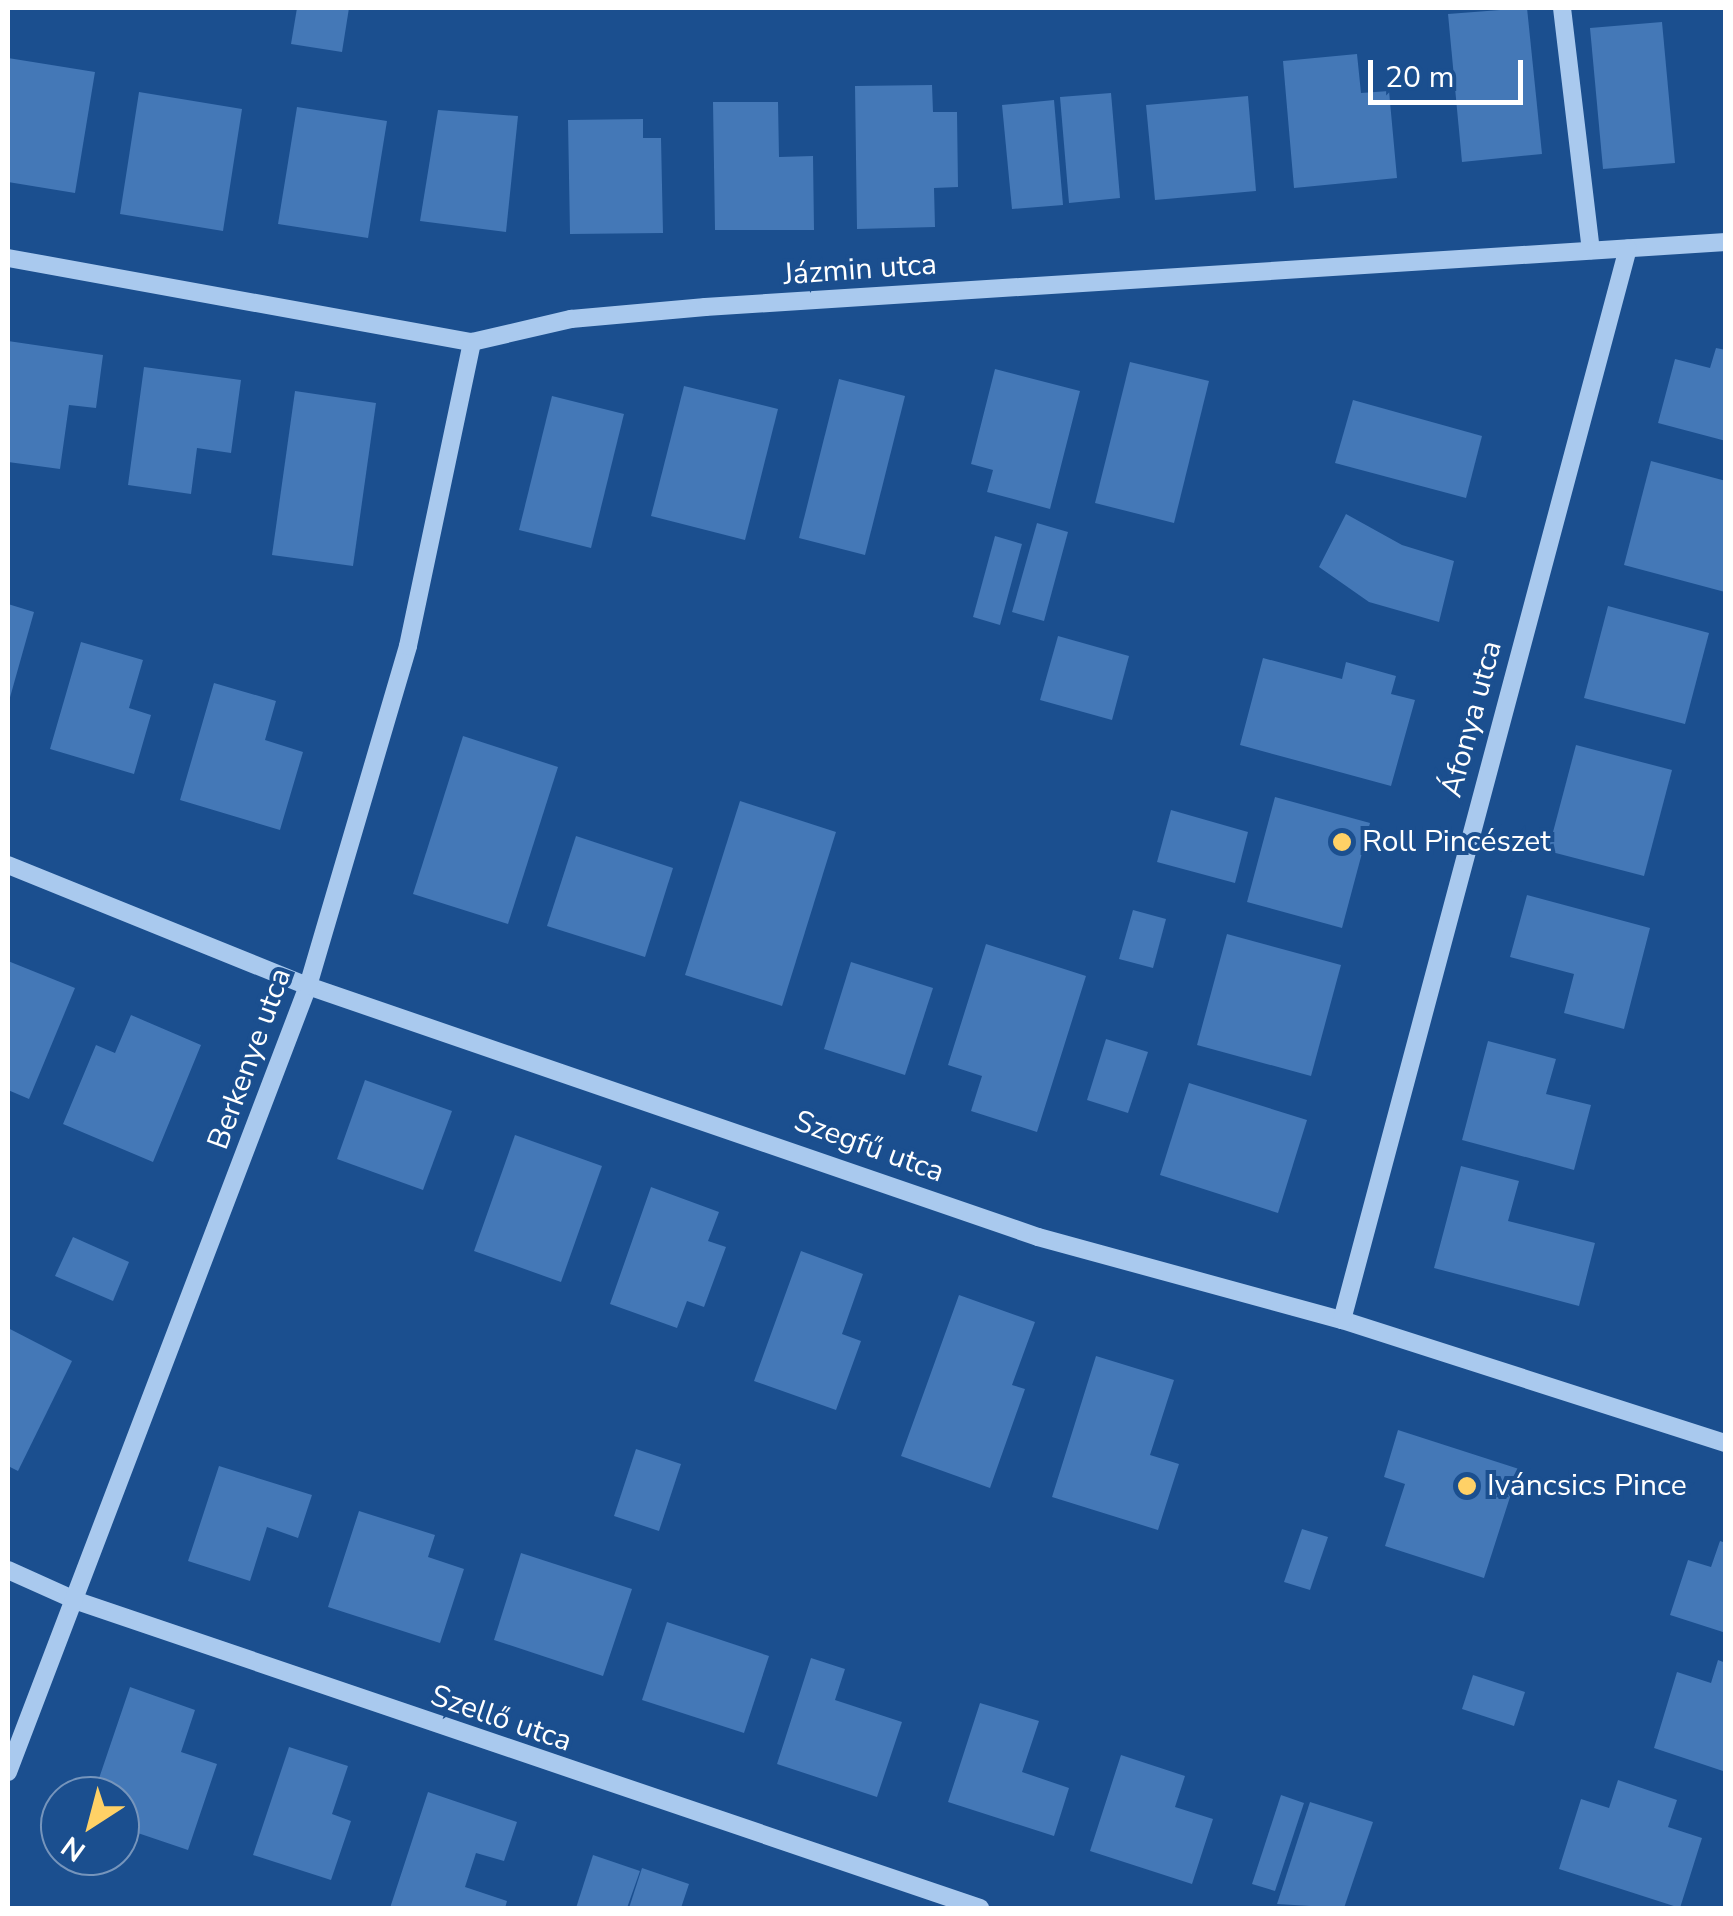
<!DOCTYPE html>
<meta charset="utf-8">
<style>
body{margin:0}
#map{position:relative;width:1733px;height:1916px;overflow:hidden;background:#1b4f8f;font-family:"Nunito Sans",sans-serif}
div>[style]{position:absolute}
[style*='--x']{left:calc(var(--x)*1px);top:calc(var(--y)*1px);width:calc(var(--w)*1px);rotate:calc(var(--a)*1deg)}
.building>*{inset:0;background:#4478b7}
.minor>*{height:18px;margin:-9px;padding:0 9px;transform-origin:9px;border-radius:9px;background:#a9c9ee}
.dots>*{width:28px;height:28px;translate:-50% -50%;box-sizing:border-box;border:5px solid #1b4f8f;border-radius:50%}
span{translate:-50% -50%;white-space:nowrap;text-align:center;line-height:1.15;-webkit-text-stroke:8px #1b4f8f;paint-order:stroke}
.street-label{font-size:30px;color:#fff}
.poi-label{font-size:30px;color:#fff}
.left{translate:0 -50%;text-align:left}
.frame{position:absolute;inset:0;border:10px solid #fff;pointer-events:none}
.north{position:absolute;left:40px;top:1776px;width:100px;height:100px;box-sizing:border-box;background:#1b4f8f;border:2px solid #7695bc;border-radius:50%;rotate:216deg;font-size:28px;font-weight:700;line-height:40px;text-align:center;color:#fff}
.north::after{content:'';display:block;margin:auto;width:35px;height:45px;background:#ffd166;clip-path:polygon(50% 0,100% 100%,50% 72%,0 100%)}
.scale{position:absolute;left:1368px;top:60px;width:155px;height:45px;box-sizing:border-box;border:5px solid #fff;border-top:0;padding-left:12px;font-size:30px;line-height:35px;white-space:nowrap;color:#fff;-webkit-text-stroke:8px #1b4f8f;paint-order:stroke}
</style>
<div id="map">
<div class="building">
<div style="clip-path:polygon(297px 8px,349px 8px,342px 52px,291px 44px)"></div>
<div style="clip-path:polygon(1527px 8px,1542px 154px,1462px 162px,1448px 14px)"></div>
<div style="clip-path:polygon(1662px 22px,1675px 163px,1603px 169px,1590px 28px)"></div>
<div style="clip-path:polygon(1357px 54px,1361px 93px,1389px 91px,1397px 178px,1294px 188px,1283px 61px)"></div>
<div style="clip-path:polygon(8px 58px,95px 72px,75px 193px,8px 182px)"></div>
<div style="clip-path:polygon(932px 85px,933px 112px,957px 112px,958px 187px,934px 188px,935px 227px,857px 229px,855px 86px)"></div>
<div style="clip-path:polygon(139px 92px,242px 109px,223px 231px,120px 214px)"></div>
<div style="clip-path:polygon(1111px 93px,1120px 198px,1069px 203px,1060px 97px)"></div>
<div style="clip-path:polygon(1248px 96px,1256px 191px,1155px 200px,1146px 105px)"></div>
<div style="clip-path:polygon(1054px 100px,1063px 205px,1012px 209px,1002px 105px)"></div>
<div style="clip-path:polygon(713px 102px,778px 102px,779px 157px,813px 156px,814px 230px,715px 230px)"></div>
<div style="clip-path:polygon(297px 107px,387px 121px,368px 238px,278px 224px)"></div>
<div style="clip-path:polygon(438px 110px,518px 116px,506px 232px,420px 221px)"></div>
<div style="clip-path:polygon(643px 119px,643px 138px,661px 138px,663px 233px,570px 234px,568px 120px)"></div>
<div style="clip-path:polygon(8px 341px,103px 355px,96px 408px,69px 405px,60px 469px,8px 462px)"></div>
<div style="clip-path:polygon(1716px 348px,1726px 350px,1726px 441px,1658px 423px,1675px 359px,1710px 368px)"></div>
<div style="clip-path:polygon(1130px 362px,1209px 381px,1174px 523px,1095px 503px)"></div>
<div style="clip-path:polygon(144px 367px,241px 380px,231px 453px,197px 448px,191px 494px,128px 485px)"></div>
<div style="clip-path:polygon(995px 369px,1080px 391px,1050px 509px,987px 492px,993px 470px,971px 464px)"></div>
<div style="clip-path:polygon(839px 379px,905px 396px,865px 555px,799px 538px)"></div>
<div style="clip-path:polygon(684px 386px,778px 409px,745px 540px,651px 516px)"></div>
<div style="clip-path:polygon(295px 391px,376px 403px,353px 566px,272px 555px)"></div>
<div style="clip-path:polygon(552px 396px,624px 414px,591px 548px,519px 530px)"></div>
<div style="clip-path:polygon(1353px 400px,1482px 436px,1466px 498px,1335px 463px)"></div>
<div style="clip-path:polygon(1651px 461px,1726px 481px,1725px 592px,1624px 565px)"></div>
<div style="clip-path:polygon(1346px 514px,1402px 545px,1454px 561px,1439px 622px,1369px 602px,1319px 567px)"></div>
<div style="clip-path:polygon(1037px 523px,1068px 532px,1044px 621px,1012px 612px)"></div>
<div style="clip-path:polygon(995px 536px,1022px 544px,1000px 625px,973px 617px)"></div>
<div style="clip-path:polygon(8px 604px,34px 612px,9px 701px,8px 700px)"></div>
<div style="clip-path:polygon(1608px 606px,1709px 633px,1685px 724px,1584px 698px)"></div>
<div style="clip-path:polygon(1058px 636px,1129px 656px,1112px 720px,1040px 700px)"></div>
<div style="clip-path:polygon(81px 642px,143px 660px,129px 708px,151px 715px,134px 774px,50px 749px)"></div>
<div style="clip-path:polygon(1263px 658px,1342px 679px,1346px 662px,1396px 676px,1391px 694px,1415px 700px,1391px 786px,1240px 745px)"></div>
<div style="clip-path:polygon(214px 683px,276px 701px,265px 740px,303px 752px,280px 830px,180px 800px)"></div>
<div style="clip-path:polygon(463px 736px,558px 767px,508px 924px,413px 894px)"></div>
<div style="clip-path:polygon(1576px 745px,1672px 770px,1644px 876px,1548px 851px)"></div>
<div style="clip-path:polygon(1275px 797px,1370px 823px,1342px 928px,1247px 902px)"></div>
<div style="clip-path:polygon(740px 801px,836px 832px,782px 1006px,685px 975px)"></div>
<div style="clip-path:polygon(1171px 810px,1248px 832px,1235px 883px,1157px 862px)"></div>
<div style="clip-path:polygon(576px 836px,673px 868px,645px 957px,547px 926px)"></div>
<div style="clip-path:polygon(1527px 895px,1650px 928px,1624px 1029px,1564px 1013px,1574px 974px,1510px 957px)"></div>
<div style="clip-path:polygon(1133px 910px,1166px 919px,1153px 968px,1119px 959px)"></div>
<div style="clip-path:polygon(1227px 934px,1341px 965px,1311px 1076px,1197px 1045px)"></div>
<div style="clip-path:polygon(986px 944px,1086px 976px,1037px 1132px,971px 1111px,982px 1076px,948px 1065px)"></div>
<div style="clip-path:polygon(8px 961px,75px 988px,29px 1099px,8px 1090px)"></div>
<div style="clip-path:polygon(851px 962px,933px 988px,905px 1075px,824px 1049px)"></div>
<div style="clip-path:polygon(131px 1015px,201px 1045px,153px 1162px,63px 1124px,96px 1045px,115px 1053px)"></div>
<div style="clip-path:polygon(1106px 1039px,1148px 1052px,1128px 1113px,1087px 1100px)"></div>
<div style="clip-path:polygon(1488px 1041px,1556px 1059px,1546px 1094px,1591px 1105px,1574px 1170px,1462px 1140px)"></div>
<div style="clip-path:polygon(365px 1080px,452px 1111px,423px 1190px,337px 1159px)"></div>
<div style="clip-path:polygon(1189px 1083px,1307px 1120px,1278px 1213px,1160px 1175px)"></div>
<div style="clip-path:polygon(515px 1135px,602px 1166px,561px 1282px,474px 1251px)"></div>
<div style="clip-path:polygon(1461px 1166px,1519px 1181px,1508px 1221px,1595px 1243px,1579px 1306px,1434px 1268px)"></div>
<div style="clip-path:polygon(651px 1187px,719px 1212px,708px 1241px,726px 1247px,704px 1307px,687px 1301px,677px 1328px,610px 1304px)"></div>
<div style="clip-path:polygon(73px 1237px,129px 1262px,113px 1301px,55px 1276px)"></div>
<div style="clip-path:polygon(801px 1251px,863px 1274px,842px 1334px,861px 1341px,836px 1410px,754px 1381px)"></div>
<div style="clip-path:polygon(959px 1295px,1035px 1322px,1012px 1385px,1025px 1389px,990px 1488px,901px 1456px)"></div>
<div style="clip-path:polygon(8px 1328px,72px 1361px,18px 1471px,8px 1466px)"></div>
<div style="clip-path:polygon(1096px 1356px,1174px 1380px,1150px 1455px,1179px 1464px,1158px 1530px,1052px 1497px)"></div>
<div style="clip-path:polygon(1398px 1430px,1519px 1469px,1484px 1578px,1385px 1546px,1405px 1484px,1384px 1477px)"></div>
<div style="clip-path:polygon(636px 1449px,681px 1464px,659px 1531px,614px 1516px)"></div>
<div style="clip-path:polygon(219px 1466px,312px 1495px,298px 1538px,267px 1527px,250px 1581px,188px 1561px)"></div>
<div style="clip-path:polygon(359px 1511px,435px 1535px,428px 1557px,464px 1569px,440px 1643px,328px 1607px)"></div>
<div style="clip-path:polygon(1302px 1529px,1328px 1537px,1310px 1590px,1284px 1582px)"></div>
<div style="clip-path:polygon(1720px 1541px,1726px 1543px,1726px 1633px,1670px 1615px,1688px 1560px,1711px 1567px)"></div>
<div style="clip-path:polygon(521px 1553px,632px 1589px,603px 1676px,494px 1640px)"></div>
<div style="clip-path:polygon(667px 1622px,769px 1656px,744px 1733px,642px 1700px)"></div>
<div style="clip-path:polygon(811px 1658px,845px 1669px,835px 1700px,902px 1722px,877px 1797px,777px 1764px)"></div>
<div style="clip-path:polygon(1718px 1660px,1726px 1663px,1726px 1772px,1654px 1748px,1677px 1672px,1711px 1683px)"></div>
<div style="clip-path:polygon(1473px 1675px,1525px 1692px,1514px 1726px,1462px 1709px)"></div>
<div style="clip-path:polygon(130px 1687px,195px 1710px,181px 1752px,217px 1764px,188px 1850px,120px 1827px,120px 1796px,93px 1796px)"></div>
<div style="clip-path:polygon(980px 1703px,1039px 1721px,1022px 1772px,1069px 1788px,1054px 1836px,948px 1802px)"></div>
<div style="clip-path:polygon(289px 1747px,348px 1766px,332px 1814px,351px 1821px,331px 1880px,253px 1855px)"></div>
<div style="clip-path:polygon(1121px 1755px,1185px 1776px,1175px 1807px,1213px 1819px,1192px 1884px,1090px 1851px)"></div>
<div style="clip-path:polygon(1618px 1780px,1677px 1800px,1668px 1827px,1702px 1838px,1680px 1908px,1559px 1869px,1581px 1799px,1609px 1808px)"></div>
<div style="clip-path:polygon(428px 1792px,517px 1822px,504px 1861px,476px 1853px,465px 1887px,507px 1901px,505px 1908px,390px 1908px)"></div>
<div style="clip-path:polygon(1281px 1795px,1304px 1803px,1275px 1891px,1252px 1884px)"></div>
<div style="clip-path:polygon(1310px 1802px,1373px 1822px,1344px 1908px,1277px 1904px)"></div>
<div style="clip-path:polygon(593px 1855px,640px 1871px,627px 1908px,576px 1908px)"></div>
<div style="clip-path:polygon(642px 1868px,689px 1884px,681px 1908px,629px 1908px)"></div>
</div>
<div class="minor">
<div style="--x:1562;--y:8;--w:244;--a:83.2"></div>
<div style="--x:8;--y:258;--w:472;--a:10.3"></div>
<div style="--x:472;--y:342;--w:102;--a:-13.1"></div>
<div style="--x:571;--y:319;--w:135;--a:-5.1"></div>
<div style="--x:705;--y:307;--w:1023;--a:-3.64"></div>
<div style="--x:8;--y:865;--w:323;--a:22"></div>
<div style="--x:308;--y:986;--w:772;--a:18.97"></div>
<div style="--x:1038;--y:1237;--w:315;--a:15.3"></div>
<div style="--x:1342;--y:1320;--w:403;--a:17.8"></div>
<div style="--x:1342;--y:1320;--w:1109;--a:-75.06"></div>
<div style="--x:8;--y:1570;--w:76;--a:24.2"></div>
<div style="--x:77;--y:1601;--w:954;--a:18.78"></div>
<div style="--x:8;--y:1772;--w:841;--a:-69.11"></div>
<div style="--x:308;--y:986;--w:354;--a:-73.6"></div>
<div style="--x:408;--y:646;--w:311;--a:-78.1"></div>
</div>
<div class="dots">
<div style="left:1342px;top:842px;background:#ffd166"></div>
<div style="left:1467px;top:1486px;background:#ffd166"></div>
</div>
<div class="street-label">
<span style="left:860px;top:270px;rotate:-4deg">Jázmin utca</span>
<span style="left:1472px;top:719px;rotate:-75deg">Áfonya utca</span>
<span style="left:250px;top:1059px;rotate:-70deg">Berkenye utca</span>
<span style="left:869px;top:1147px;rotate:20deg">Szegfű utca</span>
<span style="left:501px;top:1719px;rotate:19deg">Szellő utca</span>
</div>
<div class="poi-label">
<span class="left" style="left:1362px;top:842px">Roll Pincészet</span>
<span class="left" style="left:1487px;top:1486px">Iváncsics Pince</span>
</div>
<div class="frame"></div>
<div class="north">N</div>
<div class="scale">20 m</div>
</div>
